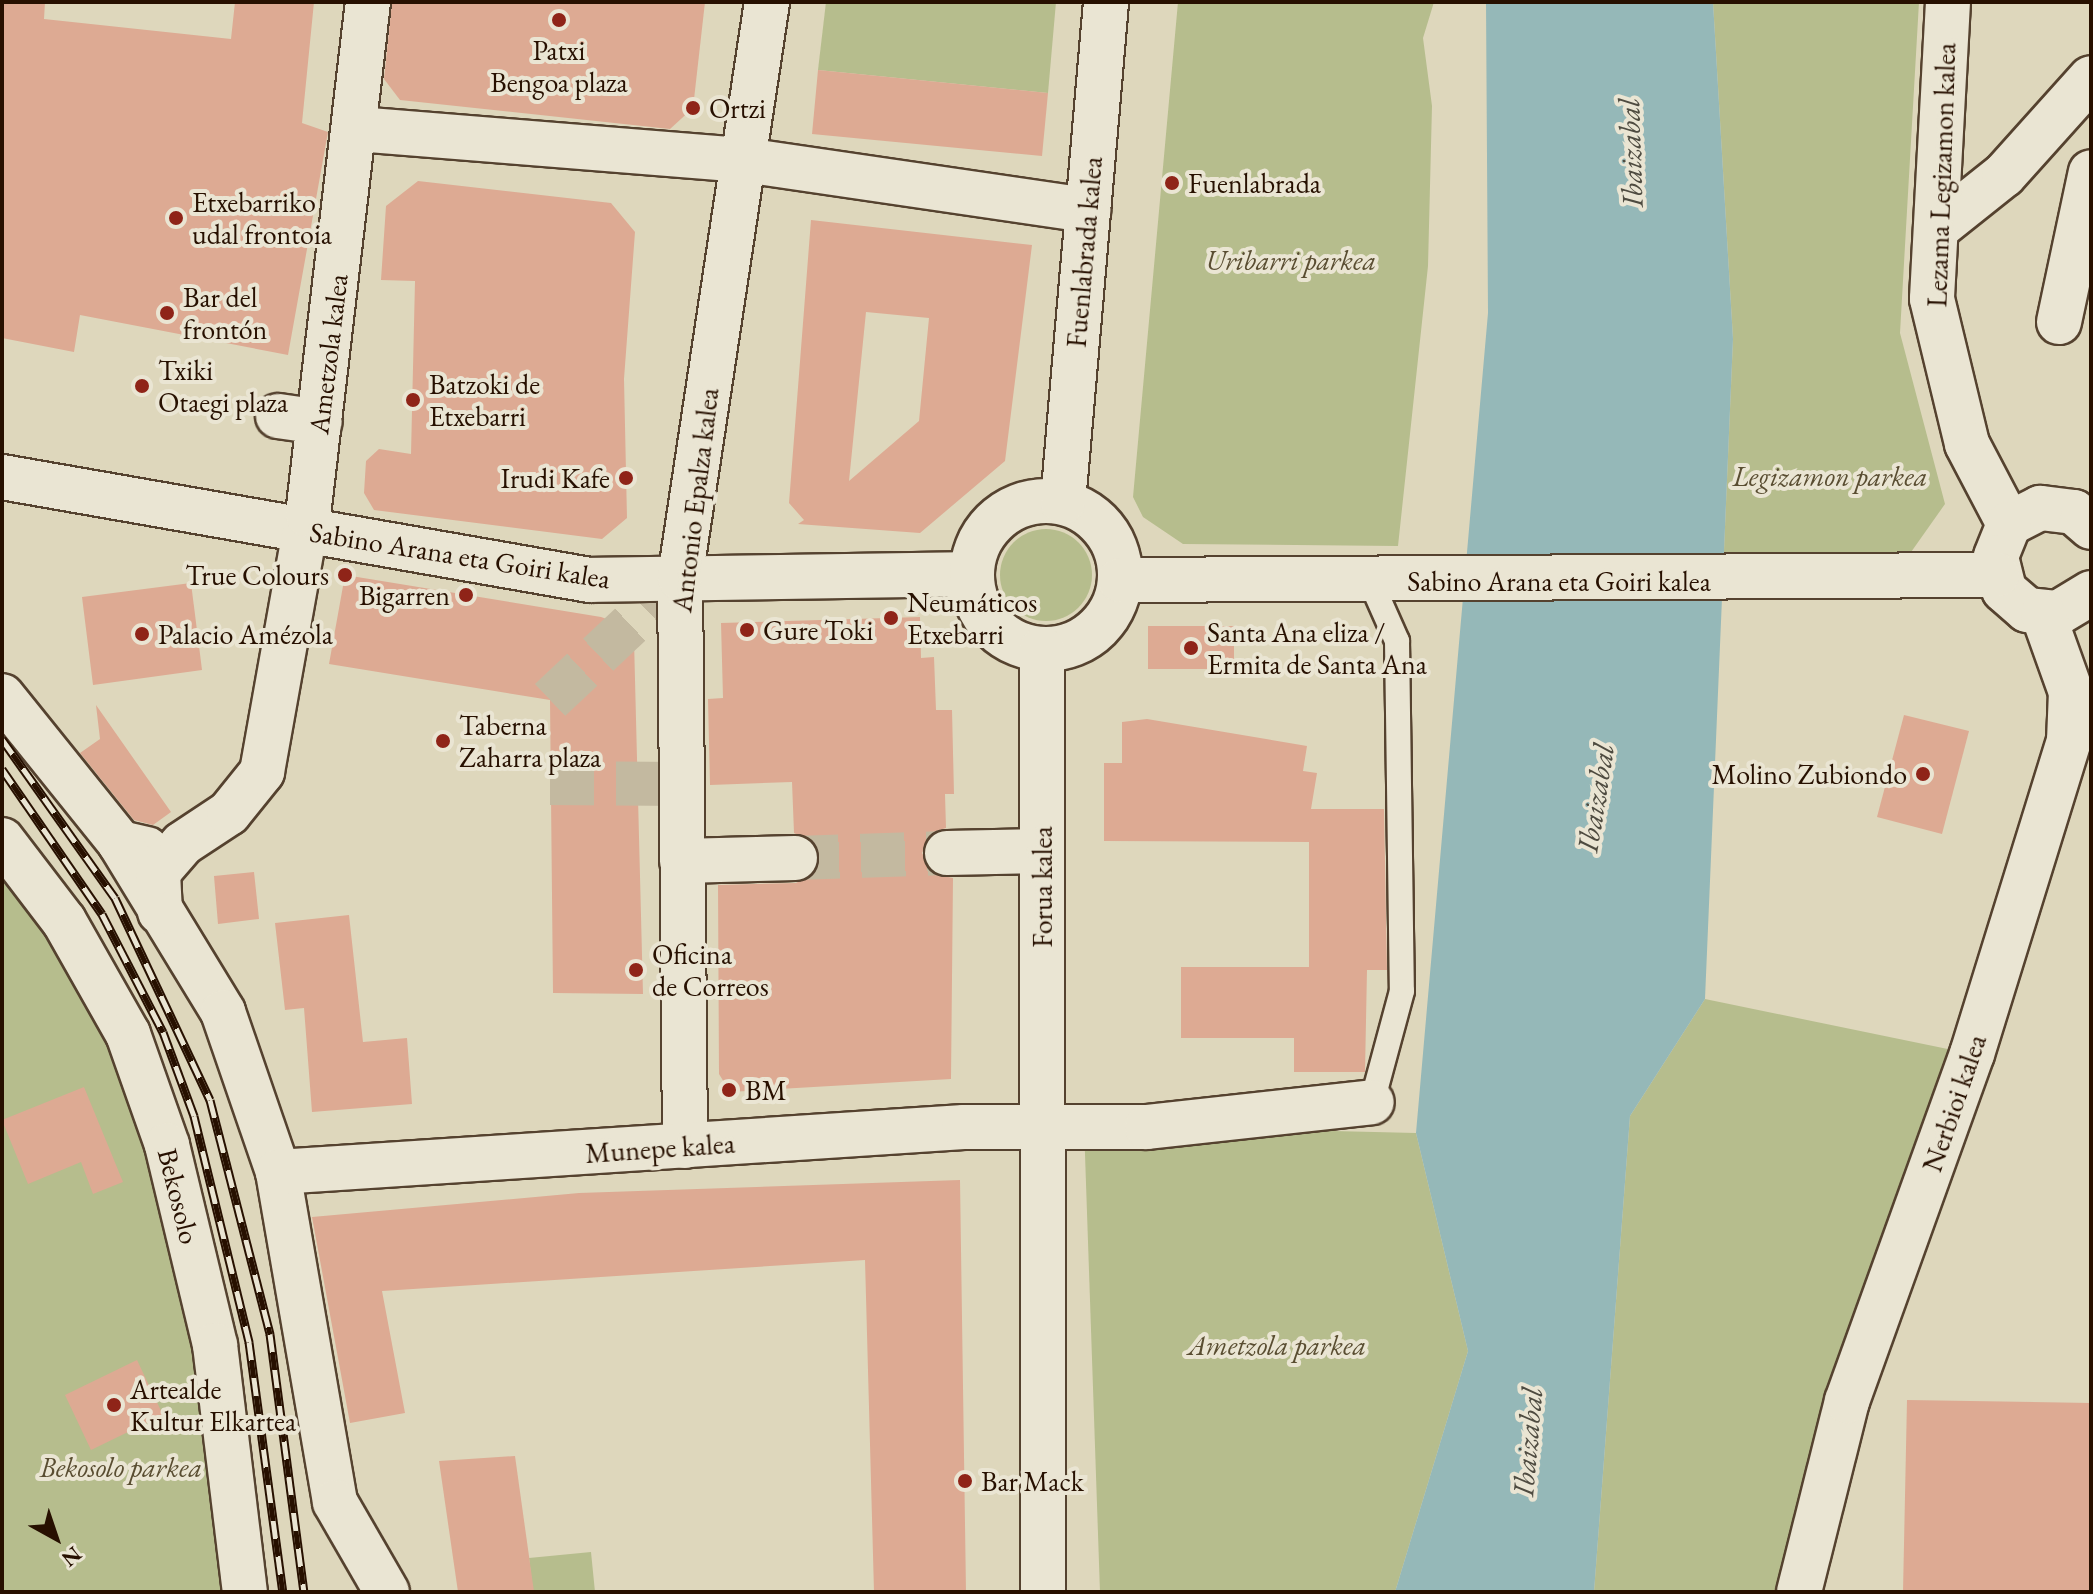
<!DOCTYPE html>
<meta charset="utf-8">
<style>
body{margin:0}
#map{position:relative;width:2093px;height:1594px;overflow:hidden;background:#ded7bc;font-family:"EB Garamond",serif}
div>[style]{position:absolute}
[style*='--x']{left:calc(var(--x)*1px);top:calc(var(--y)*1px);width:calc(var(--w)*1px);rotate:calc(var(--a)*1deg)}
.green>*{inset:0;background:#b6bd8d}
.round{border-radius:50%}
.water>*{inset:0;background:#95b8b8}
.building>*{inset:0;background:#ddaa93}
.street-tunnel>*{height:44px;margin-top:-22px;transform-origin:0;background:repeating-linear-gradient(90deg,#c3b9a0 0 44px,transparent 0 66px)}
.roads{filter:drop-shadow(2px 0 #55422f) drop-shadow(-2px 0 #55422f) drop-shadow(0 2px #55422f) drop-shadow(0 -2px #55422f)}
.lane>*{height:24px;margin:-12px;padding:0 12px;transform-origin:12px;border-radius:12px;background:#eae5d3}
.street>*{height:44px;margin:-22px;padding:0 22px;transform-origin:22px;border-radius:22px;background:#eae5d3}
.street>.ring{margin:-22px;padding:0;box-sizing:content-box;background:none;border:44px solid #eae5d3;border-radius:50%}
.rail>*{height:9px;margin-top:-4.5px;transform-origin:0;background:repeating-linear-gradient(90deg,#eae5d3 0 18px,#271000 0 36px);box-sizing:border-box;border-block:2px solid #271000}
.dots>*{width:22px;height:22px;translate:-50% -50%;box-sizing:border-box;border:4px solid #eae5d3;border-radius:50%}
span{translate:-50% -50%;white-space:nowrap;text-align:center;line-height:1.15;-webkit-text-stroke:8px #eae5d3;paint-order:stroke}
.poi-label{font-size:28px;color:#271000}
.left{translate:0 -50%;text-align:left}
.right{translate:-100% -50%;text-align:right}
.street-label{font-size:28px;color:#271000}
.park-label{font-size:28px;color:#594d31;font-style:italic}
.water-label{font-size:30px;color:#4e4b40;font-style:italic}
.frame{position:absolute;inset:0;border:4px solid #271000;pointer-events:none}
.north{position:absolute;left:16px;top:1498px;width:80px;height:80px;-webkit-text-stroke:6px #eae5d3;paint-order:stroke;rotate:140deg;font-size:22px;font-weight:700;line-height:32px;text-align:center;color:#271000}
.north::after{content:'';display:block;margin:auto;width:28px;height:36px;background:#271000;clip-path:polygon(50% 0,100% 100%,50% 72%,0 100%)}
</style>
<div id="map">
<div class="green">
<div style="clip-path:polygon(826px 2px,1056px 2px,1048px 93px,818px 70px)"></div>
<div style="clip-path:polygon(1178px 2px,1434px 2px,1423px 38px,1432px 106px,1428px 266px,1398px 546px,1183px 544px,1143px 517px,1133px 497px)"></div>
<div style="clip-path:polygon(1713px 2px,1919px 2px,1900px 333px,1945px 504px,1909px 555px,1723px 574px,1733px 339px)"></div>
<div class="round" style="left:1000px;top:529px;width:92px;height:92px"></div>
<div style="clip-path:polygon(2px 812px,125px 988px,259px 1592px,2px 1592px)"></div>
<div style="clip-path:polygon(1705px 999px,1972px 1054px,1799px 1592px,1594px 1592px,1630px 1116px)"></div>
<div style="clip-path:polygon(1084px 1125px,1416px 1133px,1468px 1351px,1395px 1592px,1100px 1592px)"></div>
<div style="clip-path:polygon(591px 1552px,595px 1592px,533px 1592px,529px 1558px)"></div>
</div>
<div class="water">
<div style="clip-path:polygon(1486px 2px,1713px 2px,1733px 339px,1705px 999px,1630px 1116px,1594px 1592px,1395px 1592px,1468px 1351px,1416px 1133px,1488px 313px)"></div>
</div>
<div class="building">
<div style="clip-path:polygon(2px 2px,45px 2px,44px 19px,231px 39px,235px 2px,314px 2px,302px 123px,328px 132px,288px 355px,80px 315px,74px 352px,2px 338px)"></div>
<div style="clip-path:polygon(392px 2px,705px 2px,693px 108px,670px 129px,400px 100px,384px 79px)"></div>
<div style="clip-path:polygon(818px 70px,1048px 93px,1042px 156px,812px 134px)"></div>
<div style="clip-path:polygon(418px 181px,611px 203px,635px 232px,624px 379px,627px 518px,602px 539px,374px 510px,364px 493px,366px 461px,379px 449px,411px 454px,415px 281px,381px 280px,386px 206px)"></div>
<div style="clip-path:polygon(evenodd,811px 220px,1032px 245px,1005px 461px,920px 533px,798px 524px,804px 520px,789px 503px,811px 220px,866px 312px,929px 318px,919px 421px,849px 481px,866px 312px)"></div>
<div style="clip-path:polygon(345px 575px,601px 617px,624px 625px,634px 640px,643px 994px,553px 993px,550px 700px,329px 664px)"></div>
<div style="clip-path:polygon(191px 583px,202px 670px,93px 685px,82px 597px)"></div>
<div style="clip-path:polygon(920px 617px,921px 658px,934px 657px,936px 710px,952px 710px,954px 794px,945px 794px,946px 828px,933px 832px,922px 853px,934px 874px,953px 878px,951px 1079px,730px 1092px,719px 1074px,718px 885px,796px 883px,817px 871px,820px 858px,816px 844px,794px 833px,792px 782px,710px 785px,708px 699px,723px 698px,721px 623px)"></div>
<div style="clip-path:polygon(1148px 626px,1234px 626px,1234px 669px,1148px 669px)"></div>
<div style="clip-path:polygon(96px 705px,171px 812px,153px 825px,134px 820px,80px 753px,100px 739px)"></div>
<div style="clip-path:polygon(1904px 715px,1969px 731px,1942px 834px,1877px 817px)"></div>
<div style="clip-path:polygon(1147px 719px,1307px 746px,1303px 771px,1317px 773px,1311px 809px,1384px 809px,1387px 970px,1367px 970px,1365px 1072px,1294px 1072px,1294px 1038px,1181px 1038px,1181px 967px,1309px 967px,1309px 842px,1104px 841px,1104px 763px,1122px 763px,1122px 722px)"></div>
<div style="clip-path:polygon(254px 872px,259px 919px,218px 924px,214px 876px)"></div>
<div style="clip-path:polygon(349px 915px,363px 1042px,407px 1038px,412px 1104px,312px 1112px,304px 1008px,285px 1010px,275px 923px)"></div>
<div style="clip-path:polygon(84px 1087px,123px 1182px,93px 1194px,81px 1162px,28px 1184px,2px 1120px)"></div>
<div style="clip-path:polygon(960px 1180px,966px 1592px,874px 1592px,865px 1260px,382px 1291px,405px 1413px,350px 1423px,312px 1217px,579px 1193px)"></div>
<div style="clip-path:polygon(137px 1360px,163px 1415px,91px 1450px,65px 1395px)"></div>
<div style="clip-path:polygon(1907px 1400px,2091px 1403px,2091px 1592px,1903px 1592px)"></div>
<div style="clip-path:polygon(515px 1456px,534px 1592px,458px 1592px,439px 1461px)"></div>
</div>
<div class="street-tunnel">
<div style="--x:550;--y:700;--w:178;--a:-43.2"></div>
<div style="--x:550;--y:783;--w:132;--a:0.4"></div>
<div style="--x:795;--y:858;--w:152;--a:-1.9"></div>
</div>
<div class="roads">
<div class="lane">
<div style="--x:1370;--y:580;--w:67;--a:66.1"></div>
<div style="--x:1397;--y:641;--w:350;--a:89.2"></div>
<div style="--x:1402;--y:991;--w:115;--a:105.1"></div>
</div>
<div class="street">
<div style="--x:1948;--y:2;--w:297;--a:93.1"></div>
<div style="--x:1932;--y:299;--w:149;--a:76.4"></div>
<div style="--x:1967;--y:444;--w:90;--a:62.3"></div>
<div style="--x:357;--y:129;--w:388;--a:4.6"></div>
<div style="--x:744;--y:160;--w:348;--a:8.3"></div>
<div style="--x:1936;--y:229;--w:87;--a:-38.5"></div>
<div style="--x:2004;--y:175;--w:130;--a:-48.1"></div>
<div style="--x:2059;--y:322;--w:153;--a:-78"></div>
<div style="--x:278;--y:416;--w:42;--a:8.1"></div>
<div style="--x:2;--y:477;--w:597;--a:9.94"></div>
<div style="--x:590;--y:580;--w:382;--a:-0.9"></div>
<div class="ring" style="left:972px;top:501px;width:104px;height:104px"></div>
<div style="--x:1063;--y:502;--w:502;--a:-85.08"></div>
<div style="--x:2091;--y:527;--w:23;--a:-139"></div>
<div style="--x:2074;--y:512;--w:34;--a:-173"></div>
<div style="--x:2040;--y:508;--w:35;--a:153"></div>
<div style="--x:2009;--y:524;--w:35;--a:112"></div>
<div style="--x:1996;--y:557;--w:34;--a:76"></div>
<div style="--x:2004;--y:590;--w:30;--a:41"></div>
<div style="--x:2027;--y:610;--w:31;--a:6"></div>
<div style="--x:2058;--y:613;--w:39;--a:-31"></div>
<div style="--x:1120;--y:580;--w:877;--a:-0.33"></div>
<div style="--x:1042;--y:649;--w:943;--a:89.94"></div>
<div style="--x:2;--y:696;--w:189;--a:51.2"></div>
<div style="--x:120;--y:843;--w:28;--a:13"></div>
<div style="--x:2;--y:840;--w:102;--a:52.6"></div>
<div style="--x:64;--y:921;--w:130;--a:60.5"></div>
<div style="--x:128;--y:1034;--w:118;--a:70.6"></div>
<div style="--x:167;--y:1145;--w:206;--a:76.5"></div>
<div style="--x:215;--y:1345;--w:249;--a:83.1"></div>
<div style="--x:120;--y:843;--w:198;--a:58.6"></div>
<div style="--x:223;--y:1012;--w:169;--a:71"></div>
<div style="--x:278;--y:1172;--w:335;--a:80.2"></div>
<div style="--x:335;--y:1502;--w:104;--a:60"></div>
<div style="--x:947;--y:853;--w:95;--a:-1.2"></div>
<div style="--x:682;--y:861;--w:113;--a:-1.5"></div>
<div style="--x:160;--y:912;--w:40;--a:-92.9"></div>
<div style="--x:158;--y:872;--w:37;--a:-49"></div>
<div style="--x:182;--y:844;--w:56;--a:-33.4"></div>
<div style="--x:229;--y:813;--w:53;--a:-51.2"></div>
<div style="--x:262;--y:772;--w:261;--a:-79.9"></div>
<div style="--x:308;--y:515;--w:516;--a:-83.33"></div>
<div style="--x:685;--y:1146;--w:568;--a:-90.5"></div>
<div style="--x:680;--y:578;--w:583;--a:-81.41"></div>
<div style="--x:278;--y:1172;--w:687;--a:-3.75"></div>
<div style="--x:964;--y:1127;--w:183;--a:0"></div>
<div style="--x:1147;--y:1127;--w:226;--a:-6.3"></div>
<div style="--x:1799;--y:1592;--w:197;--a:-75.9"></div>
<div style="--x:1847;--y:1401;--w:369;--a:-70.2"></div>
<div style="--x:1972;--y:1054;--w:328;--a:-72.8"></div>
<div style="--x:2069;--y:741;--w:49;--a:-87.7"></div>
<div style="--x:2071;--y:692;--w:83;--a:-109.7"></div>
</div>
</div>
<div class="rail">
<div style="--x:2;--y:739;--w:195;--a:54.6"></div>
<div style="--x:115;--y:898;--w:223;--a:64.8"></div>
<div style="--x:210;--y:1100;--w:242;--a:75.6"></div>
<div style="--x:270;--y:1334;--w:260;--a:82.5"></div>
<div style="--x:2;--y:769;--w:176;--a:55.4"></div>
<div style="--x:102;--y:914;--w:133;--a:62.7"></div>
<div style="--x:163;--y:1032;--w:90;--a:69.7"></div>
<div style="--x:194;--y:1116;--w:233;--a:76.3"></div>
<div style="--x:249;--y:1342;--w:252;--a:82.3"></div>
</div>
<div class="dots">
<div style="left:559px;top:20px;background:#8f2418"></div>
<div style="left:693px;top:108px;background:#8f2418"></div>
<div style="left:1172px;top:183px;background:#8f2418"></div>
<div style="left:176px;top:218px;background:#8f2418"></div>
<div style="left:167px;top:313px;background:#8f2418"></div>
<div style="left:142px;top:386px;background:#8f2418"></div>
<div style="left:413px;top:400px;background:#8f2418"></div>
<div style="left:626px;top:478px;background:#8f2418"></div>
<div style="left:345px;top:575px;background:#8f2418"></div>
<div style="left:466px;top:595px;background:#8f2418"></div>
<div style="left:891px;top:618px;background:#8f2418"></div>
<div style="left:747px;top:630px;background:#8f2418"></div>
<div style="left:142px;top:634px;background:#8f2418"></div>
<div style="left:1191px;top:648px;background:#8f2418"></div>
<div style="left:443px;top:741px;background:#8f2418"></div>
<div style="left:1923px;top:774px;background:#8f2418"></div>
<div style="left:636px;top:970px;background:#8f2418"></div>
<div style="left:729px;top:1090px;background:#8f2418"></div>
<div style="left:114px;top:1405px;background:#8f2418"></div>
<div style="left:965px;top:1481px;background:#8f2418"></div>
</div>
<div class="poi-label">
<span style="left:559px;top:66px">Patxi<br>Bengoa plaza</span>
<span class="left" style="left:709px;top:108px">Ortzi</span>
<span class="left" style="left:1188px;top:183px">Fuenlabrada</span>
<span class="left" style="left:192px;top:218px">Etxebarriko<br>udal frontoia</span>
<span class="left" style="left:183px;top:313px">Bar del<br>frontón</span>
<span class="left" style="left:158px;top:386px">Txiki<br>Otaegi plaza</span>
<span class="left" style="left:429px;top:400px">Batzoki de<br>Etxebarri</span>
<span class="right" style="left:610px;top:478px">Irudi Kafe</span>
<span class="right" style="left:329px;top:575px">True Colours</span>
<span class="right" style="left:450px;top:595px">Bigarren</span>
<span class="left" style="left:907px;top:618px">Neumáticos<br>Etxebarri</span>
<span class="left" style="left:763px;top:630px">Gure Toki</span>
<span class="left" style="left:1207px;top:648px">Santa Ana eliza /<br>Ermita de Santa Ana</span>
<span class="left" style="left:158px;top:634px">Palacio Amézola</span>
<span class="left" style="left:459px;top:741px">Taberna<br>Zaharra plaza</span>
<span class="right" style="left:1907px;top:774px">Molino Zubiondo</span>
<span class="left" style="left:652px;top:970px">Oficina<br>de Correos</span>
<span class="left" style="left:745px;top:1090px">BM</span>
<span class="left" style="left:130px;top:1405px">Artealde<br>Kultur Elkartea</span>
<span class="left" style="left:981px;top:1481px">Bar Mack</span>
</div>
<div class="street-label">
<span style="left:1941px;top:175px;rotate:-88deg">Lezama Legizamon kalea</span>
<span style="left:1084px;top:252px;rotate:-85deg">Fuenlabrada kalea</span>
<span style="left:328px;top:354px;rotate:-83deg">Ametzola kalea</span>
<span style="left:695px;top:500px;rotate:-83deg">Antonio Epalza kalea</span>
<span style="left:460px;top:555px;rotate:9deg">Sabino Arana eta Goiri kalea</span>
<span style="left:1559px;top:581px">Sabino Arana eta Goiri kalea</span>
<span style="left:1042px;top:887px;rotate:-90deg">Forua kalea</span>
<span style="left:1954px;top:1103px;rotate:-71deg">Nerbioi kalea</span>
<span style="left:660px;top:1148px;rotate:-4deg">Munepe kalea</span>
<span style="left:179px;top:1196px;rotate:76deg">Bekosolo</span>
</div>
<div class="park-label">
<span style="left:1291px;top:260px">Uribarri parkea</span>
<span style="left:1830px;top:476px">Legizamon parkea</span>
<span style="left:1277px;top:1345px">Ametzola parkea</span>
<span style="left:121px;top:1467px">Bekosolo parkea</span>
</div>
<div class="water-label">
<span style="left:1631px;top:153px;rotate:-92deg">Ibaizabal</span>
<span style="left:1596px;top:798px;rotate:-81deg">Ibaizabal</span>
<span style="left:1528px;top:1442px;rotate:-85deg">Ibaizabal</span>
</div>
<div class="frame"></div>
<div class="north">N</div>
</div>
